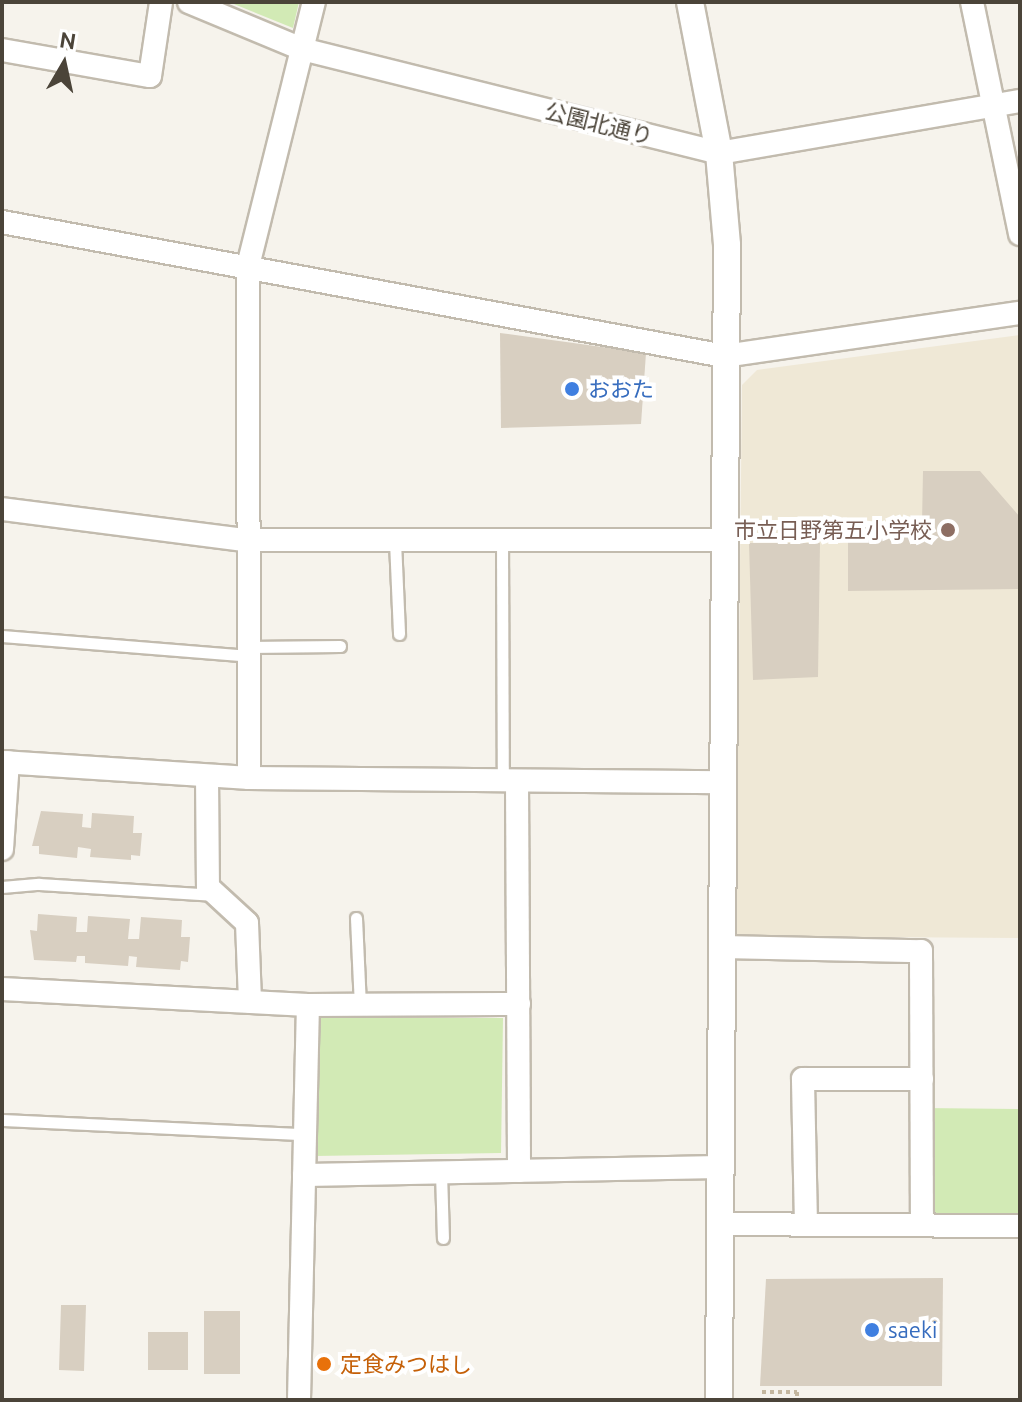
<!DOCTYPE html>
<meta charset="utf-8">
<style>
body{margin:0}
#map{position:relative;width:1022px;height:1402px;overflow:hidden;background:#f6f3ec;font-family:Ubuntu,"Noto Sans JP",sans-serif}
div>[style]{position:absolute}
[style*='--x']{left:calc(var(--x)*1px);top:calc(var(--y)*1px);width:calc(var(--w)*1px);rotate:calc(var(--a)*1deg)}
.education>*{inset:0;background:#efe8d6}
.green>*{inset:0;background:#d2eab5}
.building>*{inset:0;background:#d8cfc1}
.path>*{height:4px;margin-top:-2px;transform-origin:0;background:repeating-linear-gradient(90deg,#c4b79f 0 4px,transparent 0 8px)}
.roads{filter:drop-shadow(2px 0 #c2bbae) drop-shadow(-2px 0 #c2bbae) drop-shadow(0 2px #c2bbae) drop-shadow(0 -2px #c2bbae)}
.service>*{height:11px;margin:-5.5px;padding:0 5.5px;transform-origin:5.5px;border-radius:5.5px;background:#fff}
.minor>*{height:22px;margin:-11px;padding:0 11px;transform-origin:11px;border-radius:11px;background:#fff}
.tertiary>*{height:26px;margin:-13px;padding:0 13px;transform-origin:13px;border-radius:13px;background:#fff}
.dots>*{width:22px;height:22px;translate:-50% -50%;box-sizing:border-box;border:4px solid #fff;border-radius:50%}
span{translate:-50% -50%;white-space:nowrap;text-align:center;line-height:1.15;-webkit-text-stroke:8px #fff;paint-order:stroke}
.street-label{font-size:22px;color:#4b4439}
.shop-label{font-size:22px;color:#366cbe}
.left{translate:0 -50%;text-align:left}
.education-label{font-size:22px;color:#785e54}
.right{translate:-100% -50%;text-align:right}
.food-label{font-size:22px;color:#c56008}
.frame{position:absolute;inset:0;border:4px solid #4b4439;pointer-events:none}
.north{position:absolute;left:24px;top:24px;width:80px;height:80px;-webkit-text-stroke:6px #fff;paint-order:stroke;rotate:9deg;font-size:22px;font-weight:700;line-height:32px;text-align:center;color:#4b4439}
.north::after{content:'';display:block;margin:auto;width:28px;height:36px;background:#4b4439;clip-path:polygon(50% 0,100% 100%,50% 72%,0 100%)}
</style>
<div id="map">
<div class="education">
<div style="clip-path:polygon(1020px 335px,1020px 938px,736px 936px,742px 385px,757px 370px)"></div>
</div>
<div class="green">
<div style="clip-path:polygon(229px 2px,299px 2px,293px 28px)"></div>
<div style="clip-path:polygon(318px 1018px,503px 1018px,501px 1153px,315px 1156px)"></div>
<div style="clip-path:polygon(922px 1108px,1020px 1109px,1020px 1226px,922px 1225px)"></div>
</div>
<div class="building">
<div style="clip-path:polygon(500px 333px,646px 353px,641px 424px,501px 428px)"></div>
<div style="clip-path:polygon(923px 471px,980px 471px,1020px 517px,1020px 589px,848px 591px,848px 524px,922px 523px)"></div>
<div style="clip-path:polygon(749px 543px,820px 543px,818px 677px,753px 680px)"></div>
<div style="clip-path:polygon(41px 811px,83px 814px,82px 827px,91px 828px,92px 813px,134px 816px,133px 833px,142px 833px,140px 856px,131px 855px,131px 860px,90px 857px,91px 849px,78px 847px,77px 858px,39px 854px,39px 846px,32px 846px)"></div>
<div style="clip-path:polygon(38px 914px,77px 917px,76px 932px,87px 932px,88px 916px,130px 919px,128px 939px,139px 939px,141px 917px,182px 920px,181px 937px,190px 937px,188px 962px,181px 961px,180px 970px,136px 967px,137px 957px,129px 956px,128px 966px,85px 963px,85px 956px,77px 956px,76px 962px,34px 960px,30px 930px,37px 931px)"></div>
<div style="clip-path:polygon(943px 1278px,942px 1386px,760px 1386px,766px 1279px)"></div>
<div style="clip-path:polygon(61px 1305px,86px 1305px,84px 1371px,59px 1370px)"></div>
<div style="clip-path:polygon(204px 1311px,240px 1311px,240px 1374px,204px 1374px)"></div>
<div style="clip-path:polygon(148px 1332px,188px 1332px,188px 1370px,148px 1370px)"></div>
</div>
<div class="path">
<div style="--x:762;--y:1392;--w:35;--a:0"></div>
<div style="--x:797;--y:1392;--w:8;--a:90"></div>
</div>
<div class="roads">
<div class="service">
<div style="--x:395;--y:541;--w:93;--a:87.5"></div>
<div style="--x:502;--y:541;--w:240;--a:89.8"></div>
<div style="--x:2;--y:636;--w:248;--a:4.6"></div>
<div style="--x:248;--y:647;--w:92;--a:-0.6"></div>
<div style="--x:2;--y:887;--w:37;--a:-5"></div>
<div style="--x:39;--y:884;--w:173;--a:3.6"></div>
<div style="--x:356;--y:918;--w:87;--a:87.4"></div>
<div style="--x:2;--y:1120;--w:302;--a:2.7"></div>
<div style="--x:441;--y:1172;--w:66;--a:88.3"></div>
</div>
<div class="minor">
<div style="--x:189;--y:2;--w:122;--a:22.6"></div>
<div style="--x:302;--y:49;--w:430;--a:14"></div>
<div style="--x:719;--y:153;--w:305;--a:-9.8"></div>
<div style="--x:972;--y:2;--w:237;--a:78.3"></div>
<div style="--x:2;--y:50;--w:150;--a:10"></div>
<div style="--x:150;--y:76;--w:75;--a:-81.5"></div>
<div style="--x:2;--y:222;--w:734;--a:10.51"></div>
<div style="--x:724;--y:356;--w:299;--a:-8.3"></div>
<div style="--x:2;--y:509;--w:245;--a:7.3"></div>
<div style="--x:245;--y:540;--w:478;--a:0"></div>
<div style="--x:2;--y:762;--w:248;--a:3.7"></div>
<div style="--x:249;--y:778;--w:474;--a:0.5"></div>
<div style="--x:207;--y:776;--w:111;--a:89.5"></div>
<div style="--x:208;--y:887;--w:53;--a:42.7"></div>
<div style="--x:247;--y:923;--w:79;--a:87.8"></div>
<div style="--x:249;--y:778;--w:512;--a:-90.11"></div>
<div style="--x:248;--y:266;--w:272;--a:-76"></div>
<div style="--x:517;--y:781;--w:390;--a:89.7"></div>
<div style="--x:2;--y:849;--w:87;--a:-86.1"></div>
<div style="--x:722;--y:947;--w:199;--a:1.2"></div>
<div style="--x:921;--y:951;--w:274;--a:89.8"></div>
<div style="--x:2;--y:989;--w:306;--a:3"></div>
<div style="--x:308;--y:1005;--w:211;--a:-0.3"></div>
<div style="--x:304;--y:1175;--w:417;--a:-1.1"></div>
<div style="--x:719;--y:1224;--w:301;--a:0.4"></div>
<div style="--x:806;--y:1224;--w:145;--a:-91.2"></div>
<div style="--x:803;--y:1079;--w:119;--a:0"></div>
<div style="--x:299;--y:1400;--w:395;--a:-88.7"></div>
</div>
<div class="tertiary">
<div style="--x:690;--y:2;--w:154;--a:79.1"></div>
<div style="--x:719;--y:153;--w:92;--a:85"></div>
<div style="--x:727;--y:245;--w:1155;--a:90.4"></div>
</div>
</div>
<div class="dots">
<div style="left:572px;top:389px;background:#3f7fe0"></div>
<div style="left:948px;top:530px;background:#8d6e63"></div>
<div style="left:872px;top:1330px;background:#3f7fe0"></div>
<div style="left:324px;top:1364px;background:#e8710a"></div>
</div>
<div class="street-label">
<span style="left:599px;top:123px;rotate:14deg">公園北通り</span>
</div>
<div class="shop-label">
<span class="left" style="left:588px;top:389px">おおた</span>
<span class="left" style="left:888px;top:1330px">saeki</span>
</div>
<div class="education-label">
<span class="right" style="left:932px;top:530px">市立日野第五小学校</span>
</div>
<div class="food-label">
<span class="left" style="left:340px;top:1364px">定食みつはし</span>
</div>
<div class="frame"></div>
<div class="north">N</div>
</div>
